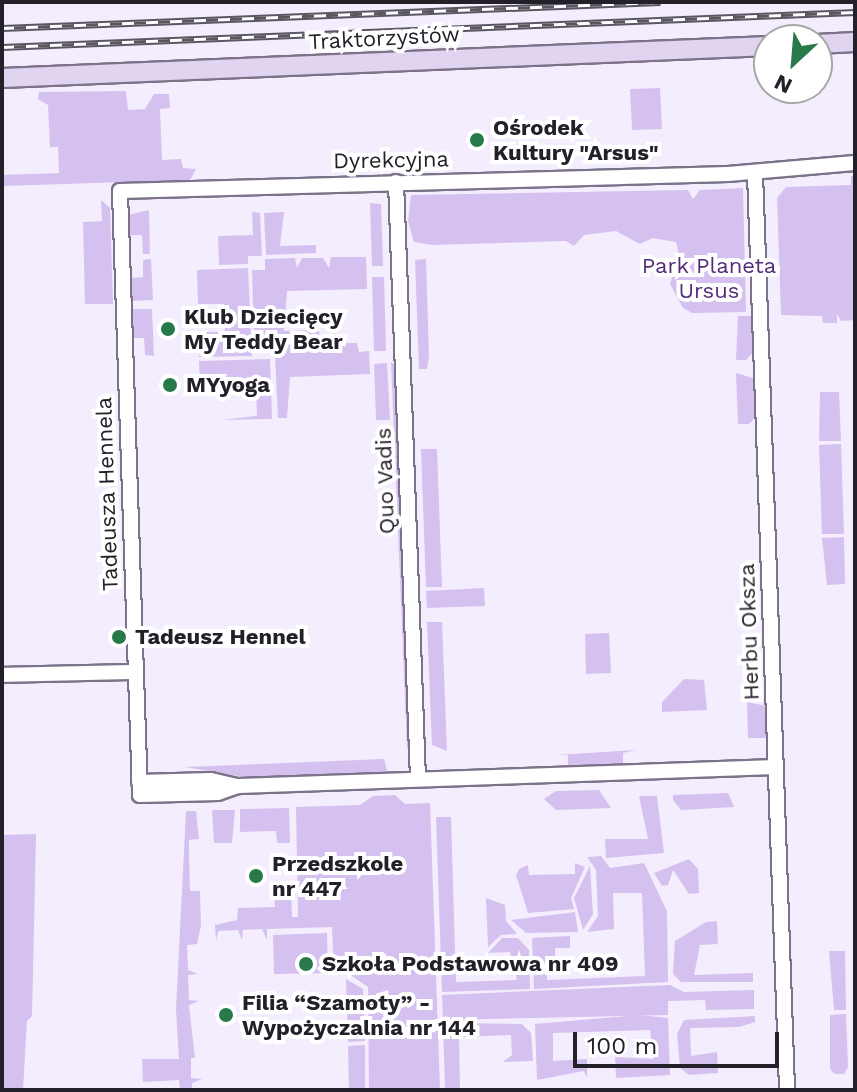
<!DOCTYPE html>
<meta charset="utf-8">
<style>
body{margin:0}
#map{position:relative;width:857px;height:1092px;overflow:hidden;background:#f4edfd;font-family:"Work Sans",sans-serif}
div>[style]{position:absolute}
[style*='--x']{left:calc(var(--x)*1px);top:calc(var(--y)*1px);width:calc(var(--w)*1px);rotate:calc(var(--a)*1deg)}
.green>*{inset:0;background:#d5c1ef}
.roads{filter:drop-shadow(2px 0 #7c7289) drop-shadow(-2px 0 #7c7289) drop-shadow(0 2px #7c7289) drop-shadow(0 -2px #7c7289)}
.street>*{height:14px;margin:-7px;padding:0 7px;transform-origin:7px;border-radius:7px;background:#fff}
.secondary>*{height:18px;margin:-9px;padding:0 9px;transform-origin:9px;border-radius:9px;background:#e1d4f0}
.rail>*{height:7px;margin-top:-3.5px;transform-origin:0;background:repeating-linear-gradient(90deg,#fff 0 12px,#5b5761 0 24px);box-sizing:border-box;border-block:2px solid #5b5761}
.dots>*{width:22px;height:22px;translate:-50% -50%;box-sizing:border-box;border:4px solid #fff;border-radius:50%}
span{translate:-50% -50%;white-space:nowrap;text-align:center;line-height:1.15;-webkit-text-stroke:8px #fff;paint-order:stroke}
.street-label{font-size:22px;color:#242029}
.poi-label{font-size:22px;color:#242029;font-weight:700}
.left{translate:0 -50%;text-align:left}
.park-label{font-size:22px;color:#542d79}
.frame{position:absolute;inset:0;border:4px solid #242029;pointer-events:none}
.north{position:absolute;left:753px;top:24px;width:80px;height:80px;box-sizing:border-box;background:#fff;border:2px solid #a7a6a9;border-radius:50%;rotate:206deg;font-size:22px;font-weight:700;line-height:32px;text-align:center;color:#242029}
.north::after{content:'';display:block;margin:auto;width:28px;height:36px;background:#297a4b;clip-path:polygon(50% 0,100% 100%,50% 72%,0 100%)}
.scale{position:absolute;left:573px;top:1032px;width:206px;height:36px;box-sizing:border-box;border:4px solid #242029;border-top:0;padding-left:10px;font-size:24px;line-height:28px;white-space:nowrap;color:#242029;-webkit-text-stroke:6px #fff;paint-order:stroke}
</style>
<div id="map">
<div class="green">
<div style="clip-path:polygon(660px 88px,662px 129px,632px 130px,630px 89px)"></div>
<div style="clip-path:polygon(126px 91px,128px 110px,145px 109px,154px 94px,169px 94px,170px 108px,160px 109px,162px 160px,181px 159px,183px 168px,196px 169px,190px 180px,2px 186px,2px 175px,59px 173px,58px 147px,50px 147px,48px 105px,38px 99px,39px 92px)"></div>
<div style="clip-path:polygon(851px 176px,855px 176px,855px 320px,841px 321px,837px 314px,837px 323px,823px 323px,822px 316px,781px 315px,777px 198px,786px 187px,851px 185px)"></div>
<div style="clip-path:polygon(743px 188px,746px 312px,692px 313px,683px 308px,670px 284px,679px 255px,676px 242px,653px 238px,640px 244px,616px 231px,584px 235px,574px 246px,566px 241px,432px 245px,414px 242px,408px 221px,411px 195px,688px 190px,693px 199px,700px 190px)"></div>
<div style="clip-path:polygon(101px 200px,110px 208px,113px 304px,85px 304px,83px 222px,102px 221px)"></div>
<div style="clip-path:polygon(370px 203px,381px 204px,383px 266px,372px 266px)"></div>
<div style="clip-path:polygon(149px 210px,150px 254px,143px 254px,142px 235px,129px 235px,128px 215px)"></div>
<div style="clip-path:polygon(252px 212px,260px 213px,262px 256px,248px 256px,248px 264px,219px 265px,218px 236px,253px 235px)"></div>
<div style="clip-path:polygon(284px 212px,280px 246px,316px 245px,316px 253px,266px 255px,264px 213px)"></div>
<div style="clip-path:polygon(331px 257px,366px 257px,367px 289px,287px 291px,284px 331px,319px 330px,320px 339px,254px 341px,252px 270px,265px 270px,265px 259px,295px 258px,297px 268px,302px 258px,323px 258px,329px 268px)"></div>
<div style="clip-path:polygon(151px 259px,153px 300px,130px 301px,129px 278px,143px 277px,143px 260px)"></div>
<div style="clip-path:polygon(426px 259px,429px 357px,427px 369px,419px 369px,415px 260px)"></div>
<div style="clip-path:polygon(248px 268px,252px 356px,199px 357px,199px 332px,225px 332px,224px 304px,198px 304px,197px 270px)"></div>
<div style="clip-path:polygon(372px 277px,384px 277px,386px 351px,374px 351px)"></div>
<div style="clip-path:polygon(131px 309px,152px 309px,154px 356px,145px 355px,144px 338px,132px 338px)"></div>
<div style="clip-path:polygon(738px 316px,754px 316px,755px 350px,746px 360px,736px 360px)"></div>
<div style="clip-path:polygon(336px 343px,357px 343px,359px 352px,369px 351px,370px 374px,290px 377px,287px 418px,278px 418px,275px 354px,266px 353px,265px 345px,298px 344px,301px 353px,306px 344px,327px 344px,327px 352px,335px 353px)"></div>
<div style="clip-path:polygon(270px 359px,272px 419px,221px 420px,257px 416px,256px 388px,200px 389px,199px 361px)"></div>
<div style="clip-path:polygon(391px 362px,396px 365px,411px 748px,407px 748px)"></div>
<div style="clip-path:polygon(387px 363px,390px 420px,376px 420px,374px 364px)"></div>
<div style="clip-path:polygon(736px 373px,756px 379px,757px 416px,749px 424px,738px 424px)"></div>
<div style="clip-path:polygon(820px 392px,839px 392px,841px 441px,819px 441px)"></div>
<div style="clip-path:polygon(841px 444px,844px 534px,822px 534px,819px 445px)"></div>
<div style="clip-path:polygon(421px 449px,437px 449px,442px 587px,426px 587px)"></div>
<div style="clip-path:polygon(844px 537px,845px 584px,827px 585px,822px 538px)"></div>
<div style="clip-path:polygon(484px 588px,485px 606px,427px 608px,426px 591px)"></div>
<div style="clip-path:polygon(427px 622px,442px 622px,447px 751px,432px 745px)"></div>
<div style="clip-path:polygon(609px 633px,611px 673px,586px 674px,585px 634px)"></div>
<div style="clip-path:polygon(684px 679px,704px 680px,707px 710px,662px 712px,662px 702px)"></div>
<div style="clip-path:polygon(747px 702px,766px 706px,768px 738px,748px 738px)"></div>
<div style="clip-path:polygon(636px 750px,623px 753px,623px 765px,568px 767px,568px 755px,556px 755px)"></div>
<div style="clip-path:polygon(384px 759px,388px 774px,250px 778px,185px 767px)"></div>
<div style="clip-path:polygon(599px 790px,611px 808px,556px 810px,544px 799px,556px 791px)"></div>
<div style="clip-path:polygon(728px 793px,734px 807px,681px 810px,673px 800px,673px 795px)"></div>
<div style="clip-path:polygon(395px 795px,405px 804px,430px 803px,440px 1090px,369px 1090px,368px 987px,349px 974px,334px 974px,332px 927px,267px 929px,267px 940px,262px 929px,243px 930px,242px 940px,238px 930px,218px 931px,216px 941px,215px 925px,237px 920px,238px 908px,275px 907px,274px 888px,291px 888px,292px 917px,298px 917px,296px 807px,360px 805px,373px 796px)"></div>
<div style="clip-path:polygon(639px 796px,657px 796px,664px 853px,606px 858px,605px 839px,648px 839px)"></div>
<div style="clip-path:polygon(289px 808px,290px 843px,277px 843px,276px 831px,240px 832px,240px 809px)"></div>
<div style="clip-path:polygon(212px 810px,235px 810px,232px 843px,214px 843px)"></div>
<div style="clip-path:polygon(186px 811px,196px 811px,199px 839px,189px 840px,189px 854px,190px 891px,200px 891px,201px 925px,197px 944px,187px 945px,188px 970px,198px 974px,188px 975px,189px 1000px,199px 1001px,189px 1005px,195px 1058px,191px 1058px,191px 1078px,202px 1079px,192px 1083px,192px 1090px,180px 1090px,179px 1080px,143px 1082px,142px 1059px,179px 1059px,176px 1009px)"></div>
<div style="clip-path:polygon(436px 817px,451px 817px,456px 982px,517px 980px,510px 952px,488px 953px,502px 938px,518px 938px,529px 950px,530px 989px,442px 992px)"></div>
<div style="clip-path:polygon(36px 834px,32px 1016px,27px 1021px,23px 1090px,2px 1090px,2px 835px)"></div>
<div style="clip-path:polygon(601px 856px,610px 868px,644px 863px,667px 911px,668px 982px,534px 989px,532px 938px,570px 936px,570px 948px,555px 948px,555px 966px,547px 967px,547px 980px,645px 976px,642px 893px,613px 893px,614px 929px,587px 932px,598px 916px,596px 870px,587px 857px)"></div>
<div style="clip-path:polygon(689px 859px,698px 869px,699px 893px,689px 894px,673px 870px,668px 885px,662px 886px,654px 873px)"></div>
<div style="clip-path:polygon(575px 863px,585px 867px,571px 898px,574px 909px,528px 913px,516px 875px,519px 869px,528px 865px,529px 875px,575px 874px)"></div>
<div style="clip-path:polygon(590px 866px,593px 914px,583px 930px,574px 898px)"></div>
<div style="clip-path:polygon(486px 898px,505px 905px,506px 921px,517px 934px,501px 935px,488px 947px)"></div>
<div style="clip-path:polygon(575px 912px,578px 932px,526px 933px,511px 920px)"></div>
<div style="clip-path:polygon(717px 921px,718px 944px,700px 945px,694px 975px,753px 973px,753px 982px,681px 982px,673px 974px,675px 941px,706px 922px)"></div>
<div style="clip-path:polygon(327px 933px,328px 973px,274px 974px,273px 935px)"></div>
<div style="clip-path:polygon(829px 951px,845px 951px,846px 1010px,834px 1010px)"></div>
<div style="clip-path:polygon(346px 979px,363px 989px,365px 1041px,348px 1042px)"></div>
<div style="clip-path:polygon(670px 985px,684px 992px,754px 990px,754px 1009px,706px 1010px,705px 1000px,668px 1001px,668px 1015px,443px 1020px,442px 995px)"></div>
<div style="clip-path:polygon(846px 1014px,848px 1067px,844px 1074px,835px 1074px,830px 1069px,830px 1015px)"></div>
<div style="clip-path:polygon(639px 1015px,668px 1018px,670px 1075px,616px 1078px,615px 1057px,654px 1059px,650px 1030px,553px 1033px,553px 1061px,587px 1059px,587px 1078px,584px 1071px,537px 1080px,535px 1024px)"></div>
<div style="clip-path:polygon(755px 1016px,755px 1022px,739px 1027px,690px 1028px,691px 1056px,717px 1052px,718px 1073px,689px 1075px,680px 1068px,677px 1034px,684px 1020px)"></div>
<div style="clip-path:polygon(443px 1023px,522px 1024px,531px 1033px,533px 1061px,503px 1062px,512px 1055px,511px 1035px,459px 1037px,460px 1090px,445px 1090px)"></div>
<div style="clip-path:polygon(365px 1045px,365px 1088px,349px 1090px,348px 1046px)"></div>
</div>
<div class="roads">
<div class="street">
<div style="--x:755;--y:173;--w:918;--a:88"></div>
<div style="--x:396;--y:182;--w:597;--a:87.89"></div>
<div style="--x:2;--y:675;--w:133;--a:-1.3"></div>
<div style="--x:775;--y:767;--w:537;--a:177.97"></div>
<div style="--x:238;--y:786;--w:21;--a:161"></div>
<div style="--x:218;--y:793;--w:78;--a:178.5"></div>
<div style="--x:140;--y:795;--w:604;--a:-91.9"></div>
<div style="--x:120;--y:191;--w:608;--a:-1.6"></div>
<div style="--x:728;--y:174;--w:127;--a:-5"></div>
<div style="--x:139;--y:782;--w:72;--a:-1.6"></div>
<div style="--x:211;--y:780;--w:28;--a:13"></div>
</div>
<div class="secondary">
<div style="--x:817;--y:44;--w:38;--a:-3"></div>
<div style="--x:2;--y:78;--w:768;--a:-2.39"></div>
</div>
</div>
<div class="rail">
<div style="--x:2;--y:28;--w:659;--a:-2.26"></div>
<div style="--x:2;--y:47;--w:854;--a:-2.35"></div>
</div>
<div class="dots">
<div style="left:477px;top:140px;background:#297a4b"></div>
<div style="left:168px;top:329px;background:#297a4b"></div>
<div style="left:170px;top:385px;background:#297a4b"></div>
<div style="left:119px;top:637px;background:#297a4b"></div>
<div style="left:256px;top:876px;background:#297a4b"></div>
<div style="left:306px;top:964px;background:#297a4b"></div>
<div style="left:226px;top:1015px;background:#297a4b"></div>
</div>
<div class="street-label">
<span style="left:384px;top:38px;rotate:-3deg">Traktorzystów</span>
<span style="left:391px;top:160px;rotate:-1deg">Dyrekcyjna</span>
<span style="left:385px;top:481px;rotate:-92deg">Quo Vadis</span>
<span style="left:107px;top:494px;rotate:-92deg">Tadeusza Hennela</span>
<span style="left:749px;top:632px;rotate:-92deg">Herbu Oksza</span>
</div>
<div class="poi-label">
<span class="left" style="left:493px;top:140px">Ośrodek<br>Kultury "Arsus"</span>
<span class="left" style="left:184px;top:329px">Klub Dziecięcy<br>My Teddy Bear</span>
<span class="left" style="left:186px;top:385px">MYyoga</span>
<span class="left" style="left:135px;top:637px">Tadeusz Hennel</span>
<span class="left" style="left:272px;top:876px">Przedszkole<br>nr 447</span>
<span class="left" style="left:322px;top:964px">Szkoła Podstawowa nr 409</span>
<span class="left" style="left:242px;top:1015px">Filia “Szamoty” -<br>Wypożyczalnia nr 144</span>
</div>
<div class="park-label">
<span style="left:709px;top:278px">Park Planeta<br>Ursus</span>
</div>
<div class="frame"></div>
<div class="north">N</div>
<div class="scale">100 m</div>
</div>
